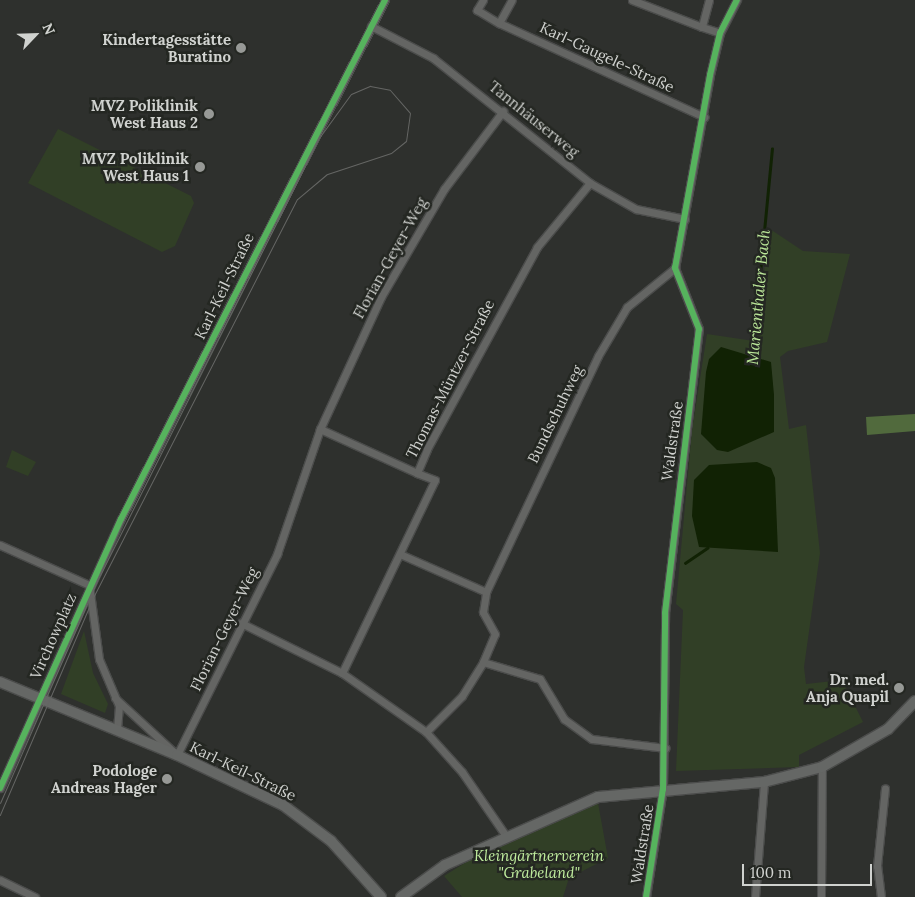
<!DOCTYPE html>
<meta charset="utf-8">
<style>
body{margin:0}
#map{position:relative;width:915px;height:897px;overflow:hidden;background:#2e302d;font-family:Lora,serif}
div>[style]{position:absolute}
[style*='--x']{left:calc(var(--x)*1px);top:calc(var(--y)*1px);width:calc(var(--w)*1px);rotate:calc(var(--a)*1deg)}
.green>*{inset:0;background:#313f26}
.forest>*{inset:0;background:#516a3d}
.water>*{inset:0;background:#112204}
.stream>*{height:2.5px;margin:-1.25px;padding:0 1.25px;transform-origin:1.25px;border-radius:1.25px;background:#112204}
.roads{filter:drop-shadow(1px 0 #4b4c4b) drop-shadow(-1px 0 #4b4c4b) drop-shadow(0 1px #4b4c4b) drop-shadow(0 -1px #4b4c4b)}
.street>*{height:7px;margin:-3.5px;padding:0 3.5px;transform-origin:3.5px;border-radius:3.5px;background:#646563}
.secondary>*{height:10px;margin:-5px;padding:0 5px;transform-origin:5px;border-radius:5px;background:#656765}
.tram>*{height:1px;margin:-0.5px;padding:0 0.5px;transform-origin:0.5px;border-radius:0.5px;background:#656664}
.cycleway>*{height:6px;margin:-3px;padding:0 3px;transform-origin:3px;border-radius:3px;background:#56b35d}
.dots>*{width:14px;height:14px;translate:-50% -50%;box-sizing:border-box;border:2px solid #242722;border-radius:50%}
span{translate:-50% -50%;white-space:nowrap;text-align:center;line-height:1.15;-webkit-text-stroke:5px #242722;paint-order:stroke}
.poi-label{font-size:15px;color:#d0d2cf;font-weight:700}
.right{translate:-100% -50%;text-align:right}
.street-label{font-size:15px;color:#d0d2cf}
.park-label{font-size:15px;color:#c0ed9e;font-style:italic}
.water-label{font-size:16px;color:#bae698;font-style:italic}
.north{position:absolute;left:10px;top:10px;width:50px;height:50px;-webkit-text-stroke:4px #242722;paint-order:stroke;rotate:66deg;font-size:14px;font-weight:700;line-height:20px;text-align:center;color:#d0d2cf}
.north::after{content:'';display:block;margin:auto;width:18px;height:22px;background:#d0d2cf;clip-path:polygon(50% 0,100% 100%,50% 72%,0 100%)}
.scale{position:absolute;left:742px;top:864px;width:130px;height:22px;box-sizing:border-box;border:2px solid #d0d2cf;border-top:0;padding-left:6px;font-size:15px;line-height:18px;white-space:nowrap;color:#d0d2cf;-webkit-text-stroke:4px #242722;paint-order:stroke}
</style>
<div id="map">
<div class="green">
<div style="clip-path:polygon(58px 129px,191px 196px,194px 203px,175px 246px,162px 252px,28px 183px)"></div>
<div style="clip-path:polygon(770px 229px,803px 251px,850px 254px,827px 342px,788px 351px,780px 357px,789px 429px,806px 425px,820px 553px,804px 667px,806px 684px,842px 680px,863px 722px,799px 755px,799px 767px,676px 771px,683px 610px,676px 604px,692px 430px,707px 334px,754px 341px)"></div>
<div style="clip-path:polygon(12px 450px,36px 462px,28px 476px,6px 467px)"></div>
<div style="clip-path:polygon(84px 631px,93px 673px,108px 704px,105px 713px,61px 694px)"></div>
<div style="clip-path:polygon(598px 803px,608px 858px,569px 878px,563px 897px,462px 897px,444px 876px,476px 856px)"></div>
</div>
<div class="forest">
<div style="clip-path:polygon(915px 414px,915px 431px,867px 435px,866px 417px)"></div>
</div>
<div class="water">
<div style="clip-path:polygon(721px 347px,771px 362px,774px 395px,774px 432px,728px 452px,717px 450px,701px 434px,706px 372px,709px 359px)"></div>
<div style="clip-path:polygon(757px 462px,771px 468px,775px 478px,778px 552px,699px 547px,692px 516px,694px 480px,709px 465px)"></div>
</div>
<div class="stream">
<div style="--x:752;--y:356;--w:208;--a:-84.5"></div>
<div style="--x:685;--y:563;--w:27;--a:-34"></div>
</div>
<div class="roads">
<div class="street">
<div style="--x:483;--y:0;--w:12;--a:121"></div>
<div style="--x:477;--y:10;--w:26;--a:31"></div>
<div style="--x:499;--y:23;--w:226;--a:24.6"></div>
<div style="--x:632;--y:0;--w:75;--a:21.1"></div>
<div style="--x:709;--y:0;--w:28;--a:105"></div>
<div style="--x:702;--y:27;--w:19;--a:18"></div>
<div style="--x:499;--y:23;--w:26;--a:-61"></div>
<div style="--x:371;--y:26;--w:70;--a:27.3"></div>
<div style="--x:433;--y:58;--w:201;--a:38.5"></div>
<div style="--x:590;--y:183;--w:53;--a:29.5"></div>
<div style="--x:636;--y:209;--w:50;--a:11.5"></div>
<div style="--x:320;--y:429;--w:107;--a:24.4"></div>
<div style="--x:0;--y:545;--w:98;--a:24.2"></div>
<div style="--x:400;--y:554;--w:94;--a:23.8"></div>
<div style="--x:89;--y:585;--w:75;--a:82.3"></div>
<div style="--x:99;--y:659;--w:51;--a:66.9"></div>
<div style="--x:119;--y:706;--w:24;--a:95"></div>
<div style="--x:241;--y:623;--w:113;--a:26.3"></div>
<div style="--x:342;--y:673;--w:103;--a:35.1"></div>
<div style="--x:426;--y:732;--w:54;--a:48"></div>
<div style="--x:462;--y:772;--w:78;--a:55.5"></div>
<div style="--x:483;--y:662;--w:59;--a:16.6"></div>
<div style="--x:540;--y:679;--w:47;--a:59"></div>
<div style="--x:564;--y:719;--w:34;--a:36"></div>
<div style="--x:592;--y:739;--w:74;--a:7"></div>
<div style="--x:342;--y:673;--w:214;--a:-64.3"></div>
<div style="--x:435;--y:480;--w:19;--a:-159"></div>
<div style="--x:417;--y:473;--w:26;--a:-67"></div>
<div style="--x:427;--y:449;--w:230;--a:-61.4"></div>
<div style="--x:537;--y:247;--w:83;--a:-50.4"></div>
<div style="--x:115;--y:698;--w:84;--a:42.6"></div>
<div style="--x:177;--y:755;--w:225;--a:-63.5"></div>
<div style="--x:277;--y:554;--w:132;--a:-71"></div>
<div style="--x:320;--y:429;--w:145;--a:-65.2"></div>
<div style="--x:381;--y:297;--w:125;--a:-59.7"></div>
<div style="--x:444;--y:189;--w:98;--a:-52.9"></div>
<div style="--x:426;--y:732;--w:51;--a:-45"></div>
<div style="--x:462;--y:696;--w:40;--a:-58"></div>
<div style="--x:483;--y:662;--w:30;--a:-67"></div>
<div style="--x:495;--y:634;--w:25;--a:-119"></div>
<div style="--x:483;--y:612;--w:20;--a:-81"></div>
<div style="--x:486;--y:592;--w:261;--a:-64.6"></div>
<div style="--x:598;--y:356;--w:57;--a:-59.4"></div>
<div style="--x:627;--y:307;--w:62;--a:-39.1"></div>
<div style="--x:0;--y:788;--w:295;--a:-65.8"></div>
<div style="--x:121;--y:519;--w:582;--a:-63.04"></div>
<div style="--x:0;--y:880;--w:39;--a:26"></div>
<div style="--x:646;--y:897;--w:109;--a:-81.1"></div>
<div style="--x:663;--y:789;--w:176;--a:-89.3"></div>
<div style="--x:665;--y:613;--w:286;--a:-83.2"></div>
<div style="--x:699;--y:329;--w:66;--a:-111.5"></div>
<div style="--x:675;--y:268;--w:196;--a:-79.7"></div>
<div style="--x:710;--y:75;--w:43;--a:-76.6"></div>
<div style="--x:720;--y:33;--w:37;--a:-63"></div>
<div style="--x:755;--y:897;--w:115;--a:-85.5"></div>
<div style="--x:821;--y:897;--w:130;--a:-89.6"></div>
<div style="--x:881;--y:897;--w:31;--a:-97"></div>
<div style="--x:877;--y:866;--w:78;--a:-84.1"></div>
</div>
<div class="secondary">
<div style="--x:0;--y:682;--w:191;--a:22.4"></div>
<div style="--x:177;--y:755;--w:117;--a:25.3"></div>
<div style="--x:283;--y:805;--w:60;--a:36.9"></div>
<div style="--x:331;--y:841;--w:75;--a:48.2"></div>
<div style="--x:401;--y:897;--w:54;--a:-36"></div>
<div style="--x:445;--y:865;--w:167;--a:-24"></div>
<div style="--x:598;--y:797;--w:167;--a:-5.2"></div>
<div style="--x:764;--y:782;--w:60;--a:-14.5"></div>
<div style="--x:822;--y:767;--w:76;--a:-29.9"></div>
<div style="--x:888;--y:729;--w:39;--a:-46"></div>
</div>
</div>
<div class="tram">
<div style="--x:0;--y:803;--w:244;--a:-66.4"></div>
<div style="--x:98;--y:579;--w:493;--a:-63.4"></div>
<div style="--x:319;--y:138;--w:54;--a:-54"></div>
<div style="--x:351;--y:94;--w:21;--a:-23"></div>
<div style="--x:370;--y:86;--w:20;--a:11"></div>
<div style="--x:390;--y:90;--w:30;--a:49"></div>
<div style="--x:410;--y:113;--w:28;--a:98"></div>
<div style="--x:406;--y:141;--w:19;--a:141"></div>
<div style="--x:391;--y:153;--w:67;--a:161.8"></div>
<div style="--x:327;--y:174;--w:39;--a:140"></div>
<div style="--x:297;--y:199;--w:450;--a:117.1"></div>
<div style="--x:92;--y:600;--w:234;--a:113.2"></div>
</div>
<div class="cycleway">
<div style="--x:0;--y:788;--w:295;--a:-65.8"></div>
<div style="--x:121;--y:519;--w:582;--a:-63.04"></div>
<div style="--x:646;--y:897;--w:109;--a:-81.1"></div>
<div style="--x:663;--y:789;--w:176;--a:-89.3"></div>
<div style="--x:665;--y:613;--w:286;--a:-83.2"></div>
<div style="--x:699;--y:329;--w:66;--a:-111.5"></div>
<div style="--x:675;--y:268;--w:196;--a:-79.7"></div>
<div style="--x:710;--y:75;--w:43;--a:-76.6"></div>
<div style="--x:720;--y:33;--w:37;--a:-63"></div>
</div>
<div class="dots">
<div style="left:241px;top:48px;background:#979996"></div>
<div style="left:209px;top:114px;background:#979996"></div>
<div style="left:200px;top:167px;background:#979996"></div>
<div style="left:899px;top:688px;background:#979996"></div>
<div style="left:167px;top:779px;background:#979996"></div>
</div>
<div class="poi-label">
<span class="right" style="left:231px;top:48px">Kindertagesstätte<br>Buratino</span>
<span class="right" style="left:198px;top:114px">MVZ Poliklinik<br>West Haus 2</span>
<span class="right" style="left:189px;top:167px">MVZ Poliklinik<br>West Haus 1</span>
<span class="right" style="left:889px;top:688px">Dr. med.<br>Anja Quapil</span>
<span class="right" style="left:157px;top:779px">Podologe<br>Andreas Hager</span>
</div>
<div class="street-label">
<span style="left:607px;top:57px;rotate:25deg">Karl-Gaugele-Straße</span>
<span style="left:534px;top:119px;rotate:39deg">Tannhäuserweg</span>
<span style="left:390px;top:258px;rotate:-61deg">Florian-Geyer-Weg</span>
<span style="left:224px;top:286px;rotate:-64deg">Karl-Keil-Straße</span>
<span style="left:450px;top:379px;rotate:-63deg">Thomas-Müntzer-Straße</span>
<span style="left:555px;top:414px;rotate:-64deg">Bundschuhweg</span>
<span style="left:672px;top:441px;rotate:-82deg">Waldstraße</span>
<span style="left:224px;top:629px;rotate:-64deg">Florian-Geyer-Weg</span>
<span style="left:53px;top:636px;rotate:-66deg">Virchowplatz</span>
<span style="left:243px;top:771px;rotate:26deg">Karl-Keil-Straße</span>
<span style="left:642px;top:844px;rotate:-81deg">Waldstraße</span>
</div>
<div class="park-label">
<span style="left:539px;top:864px">Kleingärtnerverein<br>"Grabeland"</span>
</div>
<div class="water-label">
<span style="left:758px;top:297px;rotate:-85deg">Marienthaler Bach</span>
</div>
<div class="north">N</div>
<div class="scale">100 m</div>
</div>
